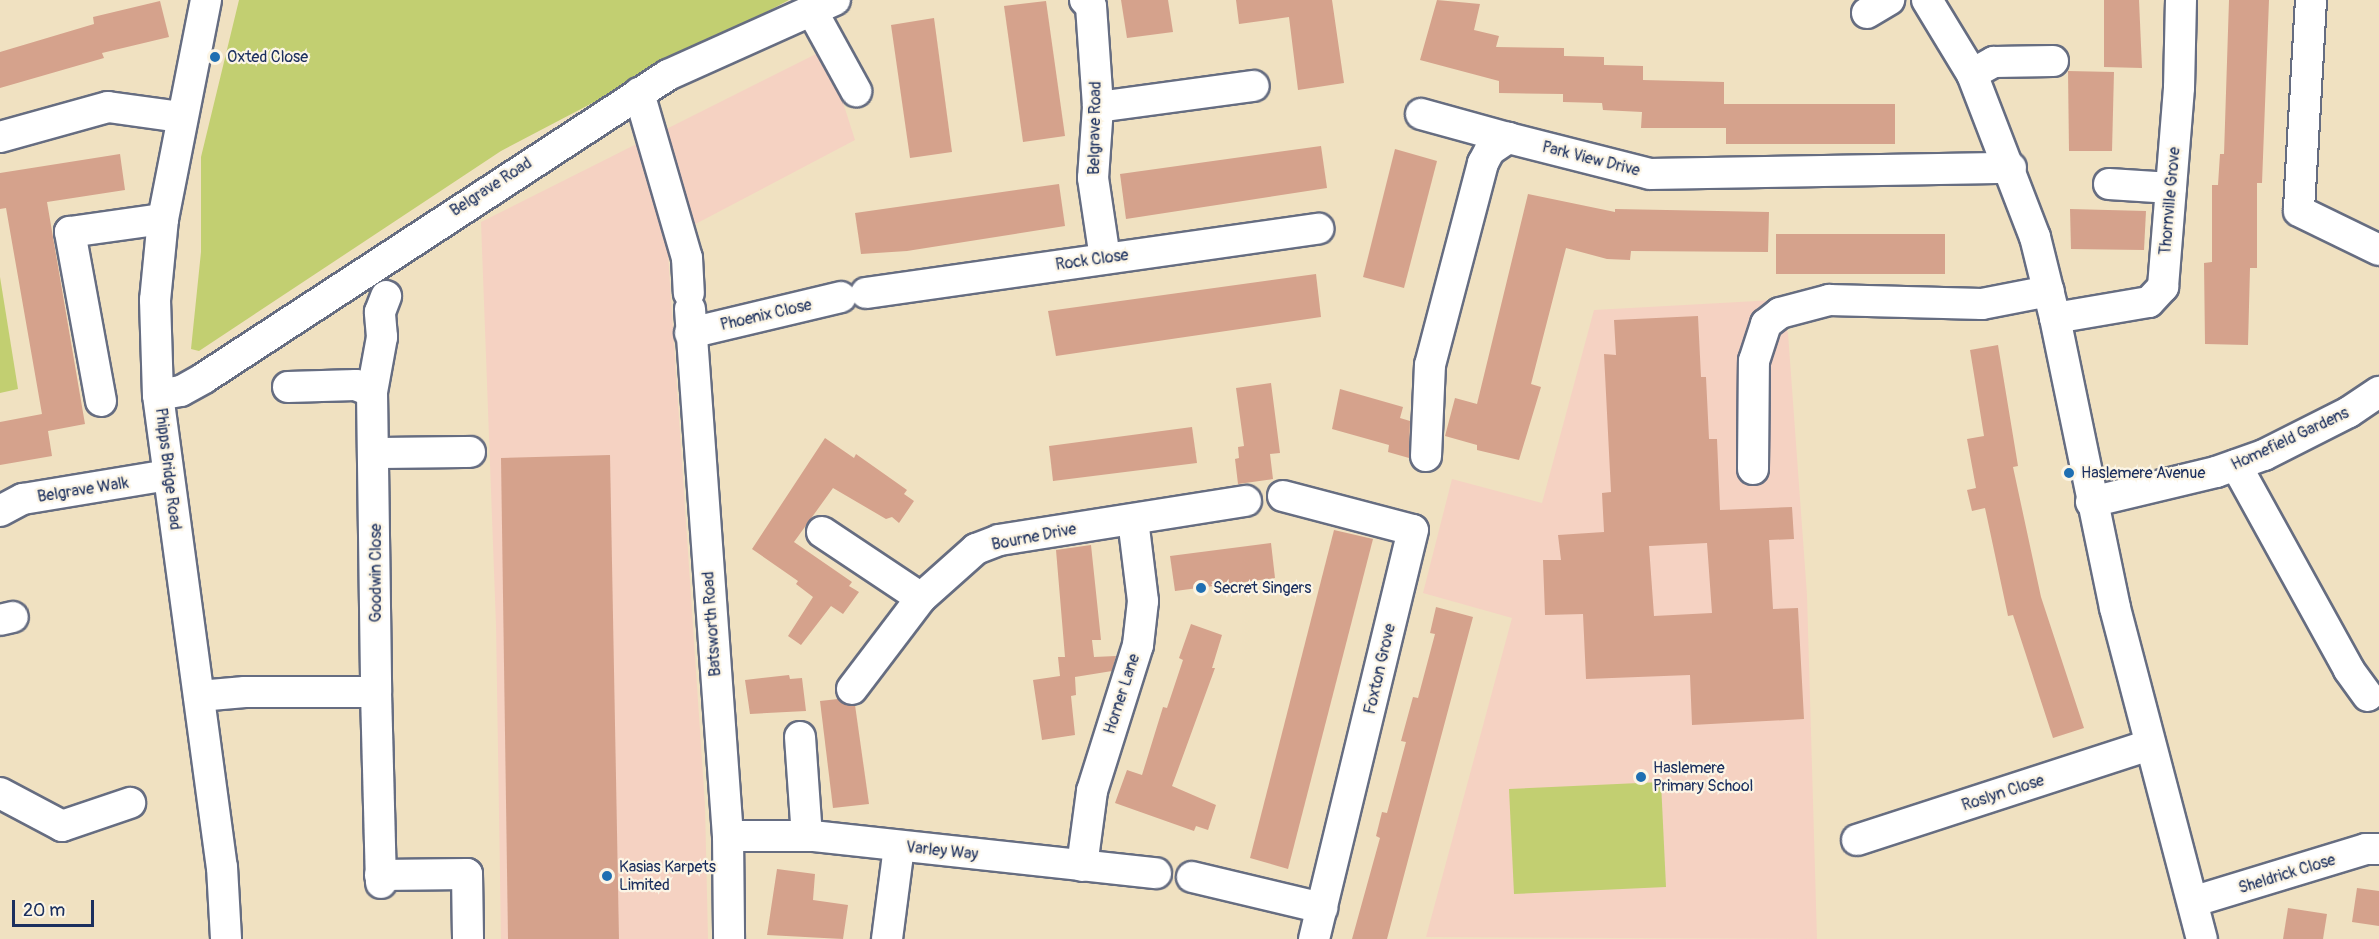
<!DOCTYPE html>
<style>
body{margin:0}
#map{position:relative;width:2379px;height:939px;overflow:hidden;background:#f0e1c1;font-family:Pangolin,sans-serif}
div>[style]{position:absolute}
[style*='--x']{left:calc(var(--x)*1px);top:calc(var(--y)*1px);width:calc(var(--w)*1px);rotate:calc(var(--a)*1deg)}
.built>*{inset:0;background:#f5d2c2}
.green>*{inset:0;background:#c2cf71}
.building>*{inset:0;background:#d5a28c}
.roads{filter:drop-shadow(2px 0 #666d81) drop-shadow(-2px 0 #666d81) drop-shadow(0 2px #666d81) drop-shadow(0 -2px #666d81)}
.minor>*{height:30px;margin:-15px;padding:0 15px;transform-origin:15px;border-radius:15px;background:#fff}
.dots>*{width:16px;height:16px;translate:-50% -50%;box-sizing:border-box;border:3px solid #fcf5e5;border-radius:50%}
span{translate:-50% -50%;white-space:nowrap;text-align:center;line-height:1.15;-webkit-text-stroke:4.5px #fcf5e5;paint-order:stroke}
.poi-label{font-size:16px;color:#1b2f5e}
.left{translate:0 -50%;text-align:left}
.street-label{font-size:16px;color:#1b2f5e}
.scale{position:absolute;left:12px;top:900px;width:82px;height:27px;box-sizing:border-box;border:3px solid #1b2f5e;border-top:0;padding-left:8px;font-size:18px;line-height:21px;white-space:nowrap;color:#1b2f5e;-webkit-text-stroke:4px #fcf5e5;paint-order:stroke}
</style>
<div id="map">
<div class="built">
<div style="clip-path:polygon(826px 49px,855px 140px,667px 239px,705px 805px,708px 939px,501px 939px,496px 625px,481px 222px)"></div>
<div style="clip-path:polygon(1775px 300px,1788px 333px,1807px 595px,1817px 939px,1426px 937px,1512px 618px,1423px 593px,1452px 479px,1542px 503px,1594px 310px)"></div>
</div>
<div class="green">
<div style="clip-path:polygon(239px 0,789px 0,501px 151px,199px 351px,191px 349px,201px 252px,201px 157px)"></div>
<div style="clip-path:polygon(0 277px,18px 389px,0 393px)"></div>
<div style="clip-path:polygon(1661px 782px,1666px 887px,1514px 894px,1509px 789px)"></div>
</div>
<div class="building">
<div style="clip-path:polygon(1121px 0,1168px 0,1173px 32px,1127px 38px)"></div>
<div style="clip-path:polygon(1236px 0,1332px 0,1344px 83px,1298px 90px,1289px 17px,1239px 24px)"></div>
<div style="clip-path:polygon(1437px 0,1480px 4px,1474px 30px,1499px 36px,1496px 47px,1564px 48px,1564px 56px,1604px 57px,1604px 65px,1643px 66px,1643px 80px,1724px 82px,1724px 104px,1895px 104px,1895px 144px,1726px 144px,1726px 128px,1641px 128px,1642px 112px,1603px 110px,1602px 103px,1563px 102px,1563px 94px,1499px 93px,1499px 81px,1420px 60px)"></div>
<div style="clip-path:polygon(2104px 0,2139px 0,2142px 68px,2104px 67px)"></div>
<div style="clip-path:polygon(2229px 0,2269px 0,2262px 183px,2257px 183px,2257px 268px,2250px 268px,2248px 345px,2205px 344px,2204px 263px,2212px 262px,2212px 185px,2218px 185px,2220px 154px,2224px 154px)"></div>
<div style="clip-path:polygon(160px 1px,169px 37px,102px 53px,104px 58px,0 88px,0 52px,94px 24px,93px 17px)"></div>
<div style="clip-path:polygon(1046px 1px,1065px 136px,1023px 142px,1004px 6px)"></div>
<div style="clip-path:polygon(934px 18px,952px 152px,910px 158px,891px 25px)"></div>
<div style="clip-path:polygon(2068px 71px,2114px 72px,2112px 151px,2069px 151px)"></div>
<div style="clip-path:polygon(1321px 146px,1327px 188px,1126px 219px,1120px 174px)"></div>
<div style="clip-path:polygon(1395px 149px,1437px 161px,1404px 288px,1363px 277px)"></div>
<div style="clip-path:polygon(120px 154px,125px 190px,47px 202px,85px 424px,48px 431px,52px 456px,0 465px,0 422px,42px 414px,6px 208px,0 209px,0 173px)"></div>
<div style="clip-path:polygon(1059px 184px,1065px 226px,907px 251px,861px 254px,855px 213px)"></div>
<div style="clip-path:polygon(1528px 194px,1615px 212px,1615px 209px,1769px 212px,1768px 252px,1631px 251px,1630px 260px,1607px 259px,1566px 248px,1531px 384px,1541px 387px,1519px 460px,1477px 450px,1477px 445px,1445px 436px,1455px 398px,1477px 404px)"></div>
<div style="clip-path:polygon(2070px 209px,2146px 211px,2144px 250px,2071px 249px)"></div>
<div style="clip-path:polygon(1776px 234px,1945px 234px,1945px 274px,1776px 274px)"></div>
<div style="clip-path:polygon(1316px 274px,1321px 317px,1056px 356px,1048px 311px)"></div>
<div style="clip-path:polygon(evenodd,1698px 316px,1701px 377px,1706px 377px,1709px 439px,1717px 439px,1720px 510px,1792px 507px,1794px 539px,1769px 540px,1773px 609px,1798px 608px,1804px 719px,1692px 725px,1690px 675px,1586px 679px,1583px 614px,1545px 615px,1543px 560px,1561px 560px,1558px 535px,1604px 532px,1602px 493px,1611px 492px,1604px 354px,1616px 355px,1614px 320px,1698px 316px,1707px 543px,1712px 613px,1654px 616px,1649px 546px,1707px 543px)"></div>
<div style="clip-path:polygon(1998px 345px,2018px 466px,2013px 467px,2041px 597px,2084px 728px,2053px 738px,2013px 615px,2008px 616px,1985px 508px,1972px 511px,1967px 490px,1976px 488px,1967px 439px,1984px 436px,1970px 350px)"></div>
<div style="clip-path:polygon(1271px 383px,1280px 453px,1270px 454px,1273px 479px,1238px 484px,1235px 459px,1239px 458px,1238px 447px,1244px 446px,1236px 388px)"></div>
<div style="clip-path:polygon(1340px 389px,1403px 407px,1400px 418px,1410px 421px,1409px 458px,1388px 452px,1389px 445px,1332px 429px)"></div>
<div style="clip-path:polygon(1192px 427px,1197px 463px,1053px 481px,1049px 446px)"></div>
<div style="clip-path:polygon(825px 438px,854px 458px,856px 454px,907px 490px,904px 494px,914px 501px,899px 523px,892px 517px,886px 519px,833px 488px,794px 542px,852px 582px,849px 586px,859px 592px,843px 614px,831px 606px,801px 645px,788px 636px,813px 597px,796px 584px,798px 581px,752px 549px)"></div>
<div style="clip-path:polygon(610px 455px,619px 939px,508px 939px,501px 458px)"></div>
<div style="clip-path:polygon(1334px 530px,1373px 539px,1288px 869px,1250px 858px)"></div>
<div style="clip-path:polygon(1271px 543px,1275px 578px,1175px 591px,1170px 556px)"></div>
<div style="clip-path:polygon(1091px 545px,1101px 640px,1092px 640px,1094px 657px,1116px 656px,1112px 671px,1075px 677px,1076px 695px,1071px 696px,1075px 735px,1042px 740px,1033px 680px,1060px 676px,1058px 657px,1065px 657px,1056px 550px)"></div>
<div style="clip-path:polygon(1436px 607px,1473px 617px,1387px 939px,1352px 939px,1380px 838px,1376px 836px,1382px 812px,1387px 813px,1406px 742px,1401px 741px,1413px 697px,1418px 698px,1435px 634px,1430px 633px)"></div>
<div style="clip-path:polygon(1191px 624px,1222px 635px,1212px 668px,1215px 668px,1172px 786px,1216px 805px,1208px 830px,1196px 826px,1194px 831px,1115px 803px,1127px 770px,1142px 775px,1163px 707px,1167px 708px,1183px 660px,1179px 658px)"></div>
<div style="clip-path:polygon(789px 675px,790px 679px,802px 678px,806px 711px,750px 714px,745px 680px)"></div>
<div style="clip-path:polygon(838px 699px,855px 705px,869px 804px,833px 808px,820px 701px)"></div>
<div style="clip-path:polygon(777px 869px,815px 874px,813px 900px,848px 905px,843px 939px,767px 935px)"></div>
<div style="clip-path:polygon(2357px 888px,2379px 891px,2379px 926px,2352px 922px)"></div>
<div style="clip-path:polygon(2288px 908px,2327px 914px,2323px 939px,2283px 939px)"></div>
</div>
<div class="roads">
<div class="minor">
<div style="--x:206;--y:0;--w:223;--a:101.1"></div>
<div style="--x:163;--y:219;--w:81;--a:95.6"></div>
<div style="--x:155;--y:300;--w:95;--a:88.2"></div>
<div style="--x:158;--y:395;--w:476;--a:82.3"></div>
<div style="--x:222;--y:867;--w:72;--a:86.8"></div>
<div style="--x:1085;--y:0;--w:8;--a:45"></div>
<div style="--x:1091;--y:6;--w:101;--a:86"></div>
<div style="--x:1098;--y:107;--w:71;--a:94"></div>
<div style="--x:1093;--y:178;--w:81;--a:81.5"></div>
<div style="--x:1927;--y:0;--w:87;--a:58.7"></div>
<div style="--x:1972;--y:74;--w:175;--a:68.9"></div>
<div style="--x:2035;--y:237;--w:83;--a:76.1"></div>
<div style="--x:2055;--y:318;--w:296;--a:78.3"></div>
<div style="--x:2115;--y:608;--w:342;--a:75.3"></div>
<div style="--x:2311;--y:0;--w:211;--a:93.3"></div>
<div style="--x:2299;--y:211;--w:89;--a:26"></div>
<div style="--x:811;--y:9;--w:94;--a:61.2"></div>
<div style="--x:1867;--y:13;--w:26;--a:-31"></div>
<div style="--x:1972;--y:74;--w:25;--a:-29"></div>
<div style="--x:1994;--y:62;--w:59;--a:-1"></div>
<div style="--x:639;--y:93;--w:172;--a:73.8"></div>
<div style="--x:687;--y:258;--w:35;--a:87"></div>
<div style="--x:1098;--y:107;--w:157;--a:-7.7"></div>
<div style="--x:1421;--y:114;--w:90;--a:15.4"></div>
<div style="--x:0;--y:137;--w:112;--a:-15.5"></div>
<div style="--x:108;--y:107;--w:74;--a:7.8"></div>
<div style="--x:2109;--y:184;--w:62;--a:3.7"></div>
<div style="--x:866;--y:293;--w:457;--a:-8.1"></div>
<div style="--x:690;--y:309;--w:528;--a:85.88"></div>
<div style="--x:728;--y:836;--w:103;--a:89.4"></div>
<div style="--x:2055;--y:318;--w:95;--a:-9.7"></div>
<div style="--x:2149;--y:302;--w:21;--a:-47"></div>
<div style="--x:2163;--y:287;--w:200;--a:-85.4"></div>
<div style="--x:2179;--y:88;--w:88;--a:-88.7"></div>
<div style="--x:690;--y:333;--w:155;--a:-13.4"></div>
<div style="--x:288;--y:387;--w:68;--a:-1.7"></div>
<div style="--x:356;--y:385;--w:17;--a:24"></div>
<div style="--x:372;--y:392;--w:300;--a:89.2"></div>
<div style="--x:372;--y:392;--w:56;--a:-79.7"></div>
<div style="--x:382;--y:337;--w:25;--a:-95"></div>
<div style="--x:380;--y:312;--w:17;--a:-69"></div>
<div style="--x:158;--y:395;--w:23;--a:-10"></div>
<div style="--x:181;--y:391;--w:26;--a:-29"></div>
<div style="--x:204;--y:378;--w:554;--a:-33.15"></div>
<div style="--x:668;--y:75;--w:183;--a:-24.2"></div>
<div style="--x:101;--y:401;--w:172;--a:-100.4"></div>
<div style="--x:70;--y:232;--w:94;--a:-8"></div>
<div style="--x:375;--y:453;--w:95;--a:-0.6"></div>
<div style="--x:1426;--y:456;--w:91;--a:-87.5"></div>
<div style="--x:1430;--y:365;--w:209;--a:-75.3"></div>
<div style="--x:1483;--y:163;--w:15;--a:-62"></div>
<div style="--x:1490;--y:150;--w:22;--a:-34"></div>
<div style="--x:1508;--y:138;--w:146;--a:14.2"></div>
<div style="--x:1650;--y:174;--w:361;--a:-1"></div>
<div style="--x:2236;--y:465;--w:234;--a:61.1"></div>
<div style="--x:2349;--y:670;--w:32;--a:54"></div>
<div style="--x:1753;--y:469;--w:108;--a:-89.5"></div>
<div style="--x:1754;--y:361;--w:39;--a:-72"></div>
<div style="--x:1766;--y:324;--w:18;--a:-38"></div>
<div style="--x:1780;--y:313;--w:51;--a:-14.9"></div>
<div style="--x:1829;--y:300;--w:153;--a:1.5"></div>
<div style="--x:1982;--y:304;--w:68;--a:-11"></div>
<div style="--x:1283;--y:496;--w:134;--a:14.7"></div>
<div style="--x:1413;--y:530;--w:421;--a:103.6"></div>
<div style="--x:2091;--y:502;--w:129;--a:-13.5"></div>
<div style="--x:2216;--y:472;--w:51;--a:-19.5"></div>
<div style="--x:2264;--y:455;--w:95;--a:-26.8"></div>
<div style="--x:2349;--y:412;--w:36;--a:-34"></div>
<div style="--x:0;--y:511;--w:26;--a:-28"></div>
<div style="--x:23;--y:499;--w:147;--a:-9.4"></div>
<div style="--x:822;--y:532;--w:119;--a:33.7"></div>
<div style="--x:921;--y:598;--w:74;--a:-41.7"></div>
<div style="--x:976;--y:549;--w:25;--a:-21"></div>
<div style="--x:999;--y:540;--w:250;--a:-9"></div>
<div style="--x:0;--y:620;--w:13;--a:-13"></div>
<div style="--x:852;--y:689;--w:114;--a:-52.8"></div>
<div style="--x:199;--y:696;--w:46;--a:-5"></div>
<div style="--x:245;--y:692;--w:131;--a:0"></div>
<div style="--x:376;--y:692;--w:191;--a:88.5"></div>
<div style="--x:800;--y:737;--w:99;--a:86"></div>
<div style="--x:0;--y:793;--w:70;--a:28"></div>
<div style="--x:62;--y:826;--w:72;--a:-18.7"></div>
<div style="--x:728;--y:836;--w:85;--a:0"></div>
<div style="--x:813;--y:836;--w:345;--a:6.2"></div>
<div style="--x:1857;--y:840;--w:307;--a:-18"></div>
<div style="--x:1082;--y:866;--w:76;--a:-82.4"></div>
<div style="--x:1092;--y:791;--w:153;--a:-72.5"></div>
<div style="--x:1138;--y:645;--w:44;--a:-83.5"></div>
<div style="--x:1143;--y:601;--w:82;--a:-97"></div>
<div style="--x:380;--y:875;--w:87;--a:-0.7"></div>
<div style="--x:467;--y:874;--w:65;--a:89.1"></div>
<div style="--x:1192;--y:877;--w:134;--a:13.4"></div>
<div style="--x:2195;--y:901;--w:179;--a:-16.9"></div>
<div style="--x:2366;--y:849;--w:13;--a:0"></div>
<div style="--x:887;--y:939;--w:93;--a:-82.6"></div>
</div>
</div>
<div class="dots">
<div style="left:215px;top:57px;background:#1f6fb2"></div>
<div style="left:2069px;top:473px;background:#1f6fb2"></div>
<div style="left:1201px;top:588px;background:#1f6fb2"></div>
<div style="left:1641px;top:777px;background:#1f6fb2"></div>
<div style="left:607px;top:876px;background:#1f6fb2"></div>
</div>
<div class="poi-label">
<span class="left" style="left:227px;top:57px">Oxted Close</span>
<span class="left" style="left:2081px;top:473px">Haslemere Avenue</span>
<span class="left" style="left:1213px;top:588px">Secret Singers</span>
<span class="left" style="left:1653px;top:777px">Haslemere<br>Primary School</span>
<span class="left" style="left:619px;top:876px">Kasias Karpets<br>Limited</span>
</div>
<div class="street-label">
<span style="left:1095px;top:128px;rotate:-89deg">Belgrave Road</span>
<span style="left:1591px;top:159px;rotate:14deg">Park View Drive</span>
<span style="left:491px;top:187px;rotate:-33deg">Belgrave Road</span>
<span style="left:2170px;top:201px;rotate:-85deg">Thornville Grove</span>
<span style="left:1092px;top:260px;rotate:-8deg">Rock Close</span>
<span style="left:766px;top:315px;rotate:-13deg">Phoenix Close</span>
<span style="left:2290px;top:439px;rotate:-25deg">Homefield Gardens</span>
<span style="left:168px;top:469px;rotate:83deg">Phipps Bridge Road</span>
<span style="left:83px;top:490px;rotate:-9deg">Belgrave Walk</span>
<span style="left:1034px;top:537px;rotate:-11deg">Bourne Drive</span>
<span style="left:376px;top:573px;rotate:-90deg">Goodwin Close</span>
<span style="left:712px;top:624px;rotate:-94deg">Batsworth Road</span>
<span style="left:1380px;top:669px;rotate:-77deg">Foxton Grove</span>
<span style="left:1122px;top:694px;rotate:-72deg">Horner Lane</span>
<span style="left:2003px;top:793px;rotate:-18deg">Roslyn Close</span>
<span style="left:942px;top:851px;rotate:6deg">Varley Way</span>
<span style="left:2287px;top:874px;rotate:-17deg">Sheldrick Close</span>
</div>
<div class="scale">20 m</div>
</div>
